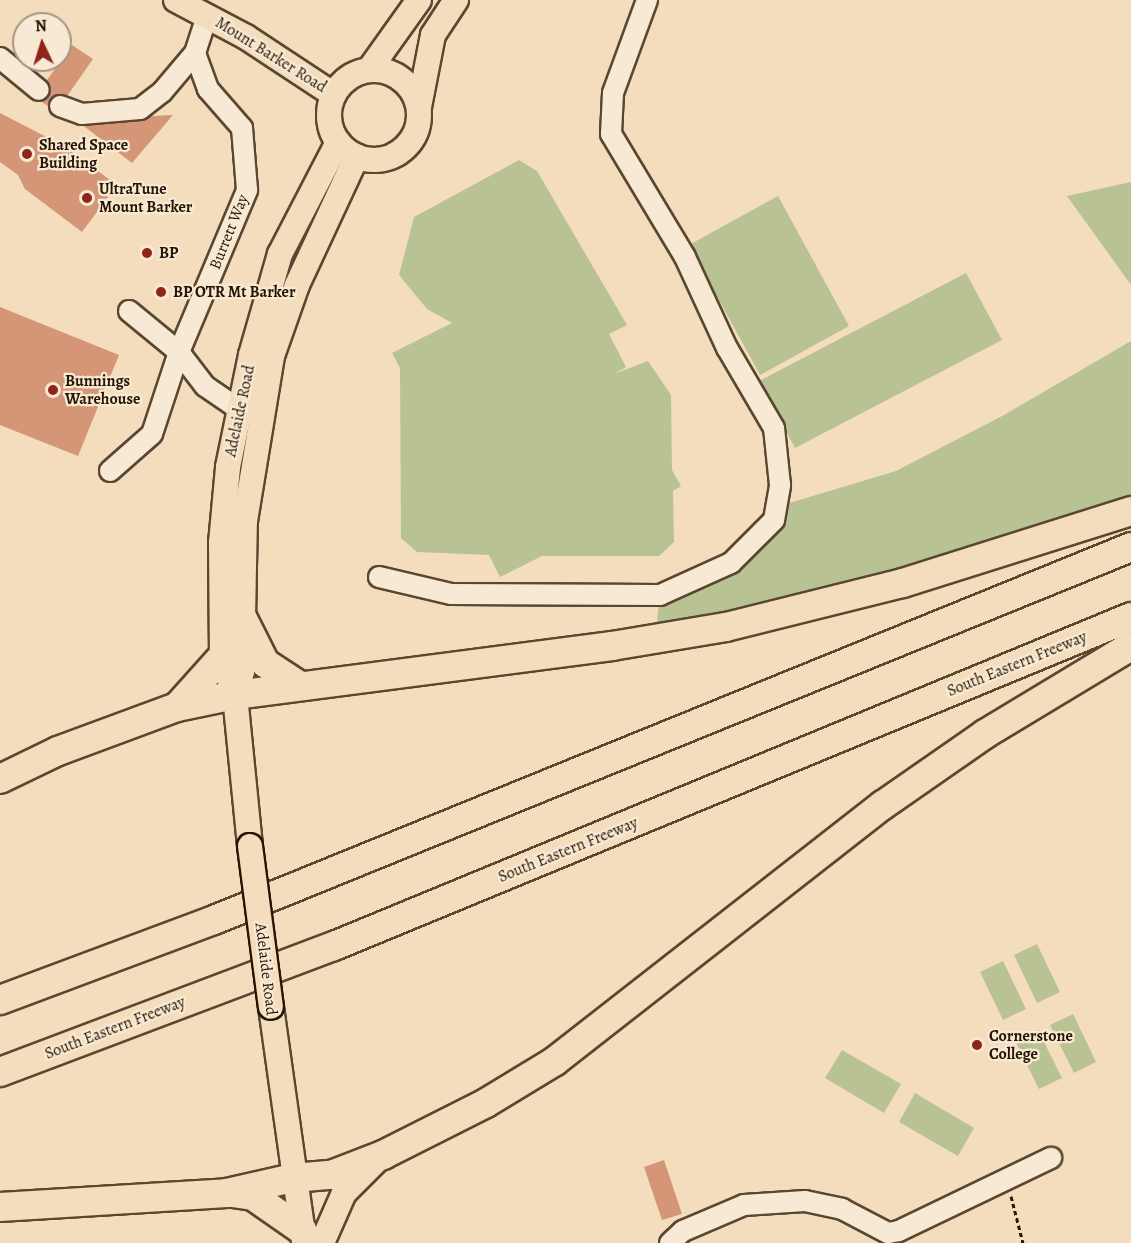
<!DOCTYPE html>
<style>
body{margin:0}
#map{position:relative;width:1131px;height:1243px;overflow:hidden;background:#f4ddbd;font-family:Alegreya,serif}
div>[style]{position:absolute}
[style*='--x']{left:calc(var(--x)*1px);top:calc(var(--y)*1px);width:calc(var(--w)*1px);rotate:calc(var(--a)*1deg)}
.green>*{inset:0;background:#b9c293}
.building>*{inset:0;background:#d59577}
.path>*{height:3px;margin-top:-1.5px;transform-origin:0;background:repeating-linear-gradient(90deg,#251502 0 4.5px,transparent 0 7.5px)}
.roads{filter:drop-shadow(2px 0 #594731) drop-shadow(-2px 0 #594731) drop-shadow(0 2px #594731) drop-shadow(0 -2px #594731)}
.minor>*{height:20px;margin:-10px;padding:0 10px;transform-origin:10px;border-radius:10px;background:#f8e9d4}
.major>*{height:24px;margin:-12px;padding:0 12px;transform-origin:12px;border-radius:12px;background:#f4ddbd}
.major>.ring{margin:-12px;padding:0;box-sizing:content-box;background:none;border:24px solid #f4ddbd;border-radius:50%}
.highway>*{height:28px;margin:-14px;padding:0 14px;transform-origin:14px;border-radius:14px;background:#f4ddbd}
.bridges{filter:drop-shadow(2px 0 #251502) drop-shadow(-2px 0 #251502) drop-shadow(0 2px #251502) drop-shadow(0 -2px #251502)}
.major-bridge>*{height:24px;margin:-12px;padding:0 12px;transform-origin:12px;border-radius:12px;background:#f4ddbd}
.dots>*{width:16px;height:16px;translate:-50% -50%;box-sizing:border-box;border:3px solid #f8e9d4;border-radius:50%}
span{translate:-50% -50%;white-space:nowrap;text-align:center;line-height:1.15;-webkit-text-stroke:4.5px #f8e9d4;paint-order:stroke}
.street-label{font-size:16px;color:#251502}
.poi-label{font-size:16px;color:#251502;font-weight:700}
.left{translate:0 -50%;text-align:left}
.north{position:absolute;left:12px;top:12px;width:60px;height:60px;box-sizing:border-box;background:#f8e9d4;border:2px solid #a49480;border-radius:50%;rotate:356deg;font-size:16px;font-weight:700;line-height:24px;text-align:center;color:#251502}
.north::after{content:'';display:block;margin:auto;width:21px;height:27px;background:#8f2418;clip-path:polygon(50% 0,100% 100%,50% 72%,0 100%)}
</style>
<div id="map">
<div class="green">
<div style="clip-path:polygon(519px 160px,537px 171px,627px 325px,609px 334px,626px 367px,614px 374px,648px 361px,671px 395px,672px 470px,681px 486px,673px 491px,674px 542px,659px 556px,542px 556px,500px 577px,489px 555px,417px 552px,401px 538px,400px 368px,392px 353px,452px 323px,427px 309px,399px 275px,414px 217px)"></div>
<div style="clip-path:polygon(1131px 182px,1131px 285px,1067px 196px)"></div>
<div style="clip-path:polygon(778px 196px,849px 326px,760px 375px,689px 245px)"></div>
<div style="clip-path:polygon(966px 273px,1002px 340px,795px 448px,759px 381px)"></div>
<div style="clip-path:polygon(1131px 341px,1131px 511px,655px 640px,660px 595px,731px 563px,776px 507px,896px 471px,1004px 415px)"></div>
<div style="clip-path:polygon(1037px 944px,1060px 992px,1037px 1003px,1014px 955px)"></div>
<div style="clip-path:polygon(1003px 961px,1026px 1009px,1003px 1020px,980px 972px)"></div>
<div style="clip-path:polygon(1073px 1014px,1096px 1062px,1074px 1073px,1050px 1025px)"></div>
<div style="clip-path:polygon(1038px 1030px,1062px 1078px,1039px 1089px,1015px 1041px)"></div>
<div style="clip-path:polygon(842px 1050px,901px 1084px,884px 1113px,825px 1078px)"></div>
<div style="clip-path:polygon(915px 1093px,974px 1128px,958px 1156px,899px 1122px)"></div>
</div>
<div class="building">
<div style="clip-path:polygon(72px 45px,93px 59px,56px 112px,35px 97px)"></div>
<div style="clip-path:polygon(0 113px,62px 145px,117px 185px,82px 232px,25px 189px,18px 175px,0 162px)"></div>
<div style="clip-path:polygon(173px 115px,132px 163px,76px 120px)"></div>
<div style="clip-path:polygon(0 307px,119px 355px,78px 456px,0 425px)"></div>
<div style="clip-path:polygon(664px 1160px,682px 1214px,662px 1220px,644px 1167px)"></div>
</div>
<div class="path">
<div style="--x:1011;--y:1196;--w:49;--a:75.7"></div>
</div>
<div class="roads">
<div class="minor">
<div style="--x:0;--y:58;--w:50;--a:39.4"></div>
<div style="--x:60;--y:106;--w:23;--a:20"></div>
<div style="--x:82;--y:114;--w:58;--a:-4.9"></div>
<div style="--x:140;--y:109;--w:28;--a:-38"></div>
<div style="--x:162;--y:92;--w:51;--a:-49.8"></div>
<div style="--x:129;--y:311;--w:65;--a:39.4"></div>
<div style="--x:179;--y:352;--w:43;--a:52.6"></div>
<div style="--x:205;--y:386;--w:42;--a:34.4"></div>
<div style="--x:110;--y:471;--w:56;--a:-41.4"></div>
<div style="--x:152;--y:434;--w:86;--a:-71.8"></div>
<div style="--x:179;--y:352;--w:176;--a:-67.2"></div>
<div style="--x:247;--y:190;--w:62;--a:-94.6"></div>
<div style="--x:242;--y:128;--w:52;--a:-131.1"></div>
<div style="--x:208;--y:89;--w:38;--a:-110"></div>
<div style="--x:195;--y:53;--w:39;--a:-72"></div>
<div style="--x:379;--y:577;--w:74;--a:13.3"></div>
<div style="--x:451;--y:594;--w:209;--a:0.3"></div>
<div style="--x:660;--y:595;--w:78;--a:-24.3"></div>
<div style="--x:731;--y:563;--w:61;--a:-45"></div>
<div style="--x:774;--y:520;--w:36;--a:-80"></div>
<div style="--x:780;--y:485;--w:57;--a:-96"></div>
<div style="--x:774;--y:428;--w:93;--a:-120.4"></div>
<div style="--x:727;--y:348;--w:100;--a:-114.8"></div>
<div style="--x:685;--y:257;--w:144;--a:-121"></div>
<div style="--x:611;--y:134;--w:41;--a:-87.2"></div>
<div style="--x:613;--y:93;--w:99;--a:-69.9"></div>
<div style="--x:670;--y:1243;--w:18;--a:-43"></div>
<div style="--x:683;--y:1231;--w:66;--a:-23.1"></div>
<div style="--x:744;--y:1205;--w:61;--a:-3.8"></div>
<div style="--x:805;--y:1201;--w:38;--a:12"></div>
<div style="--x:842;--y:1209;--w:52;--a:27.6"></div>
<div style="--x:888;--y:1233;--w:11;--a:-10"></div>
<div style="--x:899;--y:1231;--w:169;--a:-25.7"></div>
</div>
<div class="major">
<div style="--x:176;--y:0;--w:79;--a:27.9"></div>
<div style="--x:246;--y:37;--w:105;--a:33.4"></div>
<div style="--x:369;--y:70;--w:86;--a:-54.5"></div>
<div class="ring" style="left:329px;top:70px;width:66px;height:66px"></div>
<div style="--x:419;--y:107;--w:73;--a:-79"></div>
<div style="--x:433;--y:35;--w:42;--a:-56.7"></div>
<div style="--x:236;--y:694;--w:24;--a:-75"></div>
<div style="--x:242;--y:671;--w:150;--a:-88.9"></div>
<div style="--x:245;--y:521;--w:167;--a:-80.7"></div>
<div style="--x:272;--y:356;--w:75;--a:-70.6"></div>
<div style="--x:297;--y:285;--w:142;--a:-65.1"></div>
<div style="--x:250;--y:846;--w:152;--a:-95.7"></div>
<div style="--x:235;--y:695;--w:40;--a:-108.9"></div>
<div style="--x:222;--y:657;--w:114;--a:-90.5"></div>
<div style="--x:221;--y:543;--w:76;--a:-84.7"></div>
<div style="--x:228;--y:467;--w:114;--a:-78.4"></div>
<div style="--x:251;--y:355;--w:105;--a:-74"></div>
<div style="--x:280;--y:254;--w:126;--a:-62.6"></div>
<div style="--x:271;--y:1007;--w:237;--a:82"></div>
<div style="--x:322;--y:1243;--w:55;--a:-66.3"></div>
<div style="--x:344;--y:1193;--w:47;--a:-45"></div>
</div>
<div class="highway">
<div style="--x:242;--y:617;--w:51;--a:63.4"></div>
<div style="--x:265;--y:663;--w:42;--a:33.3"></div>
<div style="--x:177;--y:707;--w:67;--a:-48"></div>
<div style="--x:0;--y:779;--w:64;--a:-25.8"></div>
<div style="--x:58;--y:751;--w:127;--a:-20.3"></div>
<div style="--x:177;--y:707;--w:59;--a:-11.7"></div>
<div style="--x:235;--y:695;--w:380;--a:-7.4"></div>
<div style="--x:612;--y:646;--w:116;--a:-9.5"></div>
<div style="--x:726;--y:627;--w:182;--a:-14"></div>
<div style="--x:903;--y:583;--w:239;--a:-17.5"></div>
<div style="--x:0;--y:1000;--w:228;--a:-20.5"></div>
<div style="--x:214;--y:920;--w:990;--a:-22.13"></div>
<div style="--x:0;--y:1072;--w:357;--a:-20.7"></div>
<div style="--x:334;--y:946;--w:862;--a:-22.43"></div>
<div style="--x:232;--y:1193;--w:21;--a:8"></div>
<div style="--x:253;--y:1196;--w:60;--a:34.8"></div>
<div style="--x:0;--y:1207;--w:227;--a:-3.5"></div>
<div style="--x:227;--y:1193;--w:68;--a:-12.8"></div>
<div style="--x:293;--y:1178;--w:38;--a:-5"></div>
<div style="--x:331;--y:1175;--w:56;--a:-21"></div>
<div style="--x:383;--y:1155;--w:115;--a:-26.8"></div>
<div style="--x:486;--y:1103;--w:81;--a:-31.3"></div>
<div style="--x:555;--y:1061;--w:416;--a:-38"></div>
<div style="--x:883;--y:805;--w:124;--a:-34.8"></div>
<div style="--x:985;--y:734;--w:170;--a:-31.1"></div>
</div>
</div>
<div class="bridges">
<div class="major-bridge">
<div style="--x:250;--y:846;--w:162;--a:82.6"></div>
</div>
</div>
<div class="dots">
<div style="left:27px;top:154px;background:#8f2418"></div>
<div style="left:87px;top:198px;background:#8f2418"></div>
<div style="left:147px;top:253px;background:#8f2418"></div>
<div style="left:161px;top:292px;background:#8f2418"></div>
<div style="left:53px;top:390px;background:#8f2418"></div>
<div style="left:977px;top:1045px;background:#8f2418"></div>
</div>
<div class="street-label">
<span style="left:271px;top:55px;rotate:32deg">Mount Barker Road</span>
<span style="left:229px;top:232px;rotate:-68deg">Burrett Way</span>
<span style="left:240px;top:411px;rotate:-78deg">Adelaide Road</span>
<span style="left:1017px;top:664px;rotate:-22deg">South Eastern Freeway</span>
<span style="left:568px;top:850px;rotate:-22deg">South Eastern Freeway</span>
<span style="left:266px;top:969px;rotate:83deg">Adelaide Road</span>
<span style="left:115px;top:1028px;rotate:-21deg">South Eastern Freeway</span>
</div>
<div class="poi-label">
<span class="left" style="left:39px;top:154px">Shared Space<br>Building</span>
<span class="left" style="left:99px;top:198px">UltraTune<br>Mount Barker</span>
<span class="left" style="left:159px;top:253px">BP</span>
<span class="left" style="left:173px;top:292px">BP OTR Mt Barker</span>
<span class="left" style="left:65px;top:390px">Bunnings<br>Warehouse</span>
<span class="left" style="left:989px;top:1045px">Cornerstone<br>College</span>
</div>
<div class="north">N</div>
</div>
